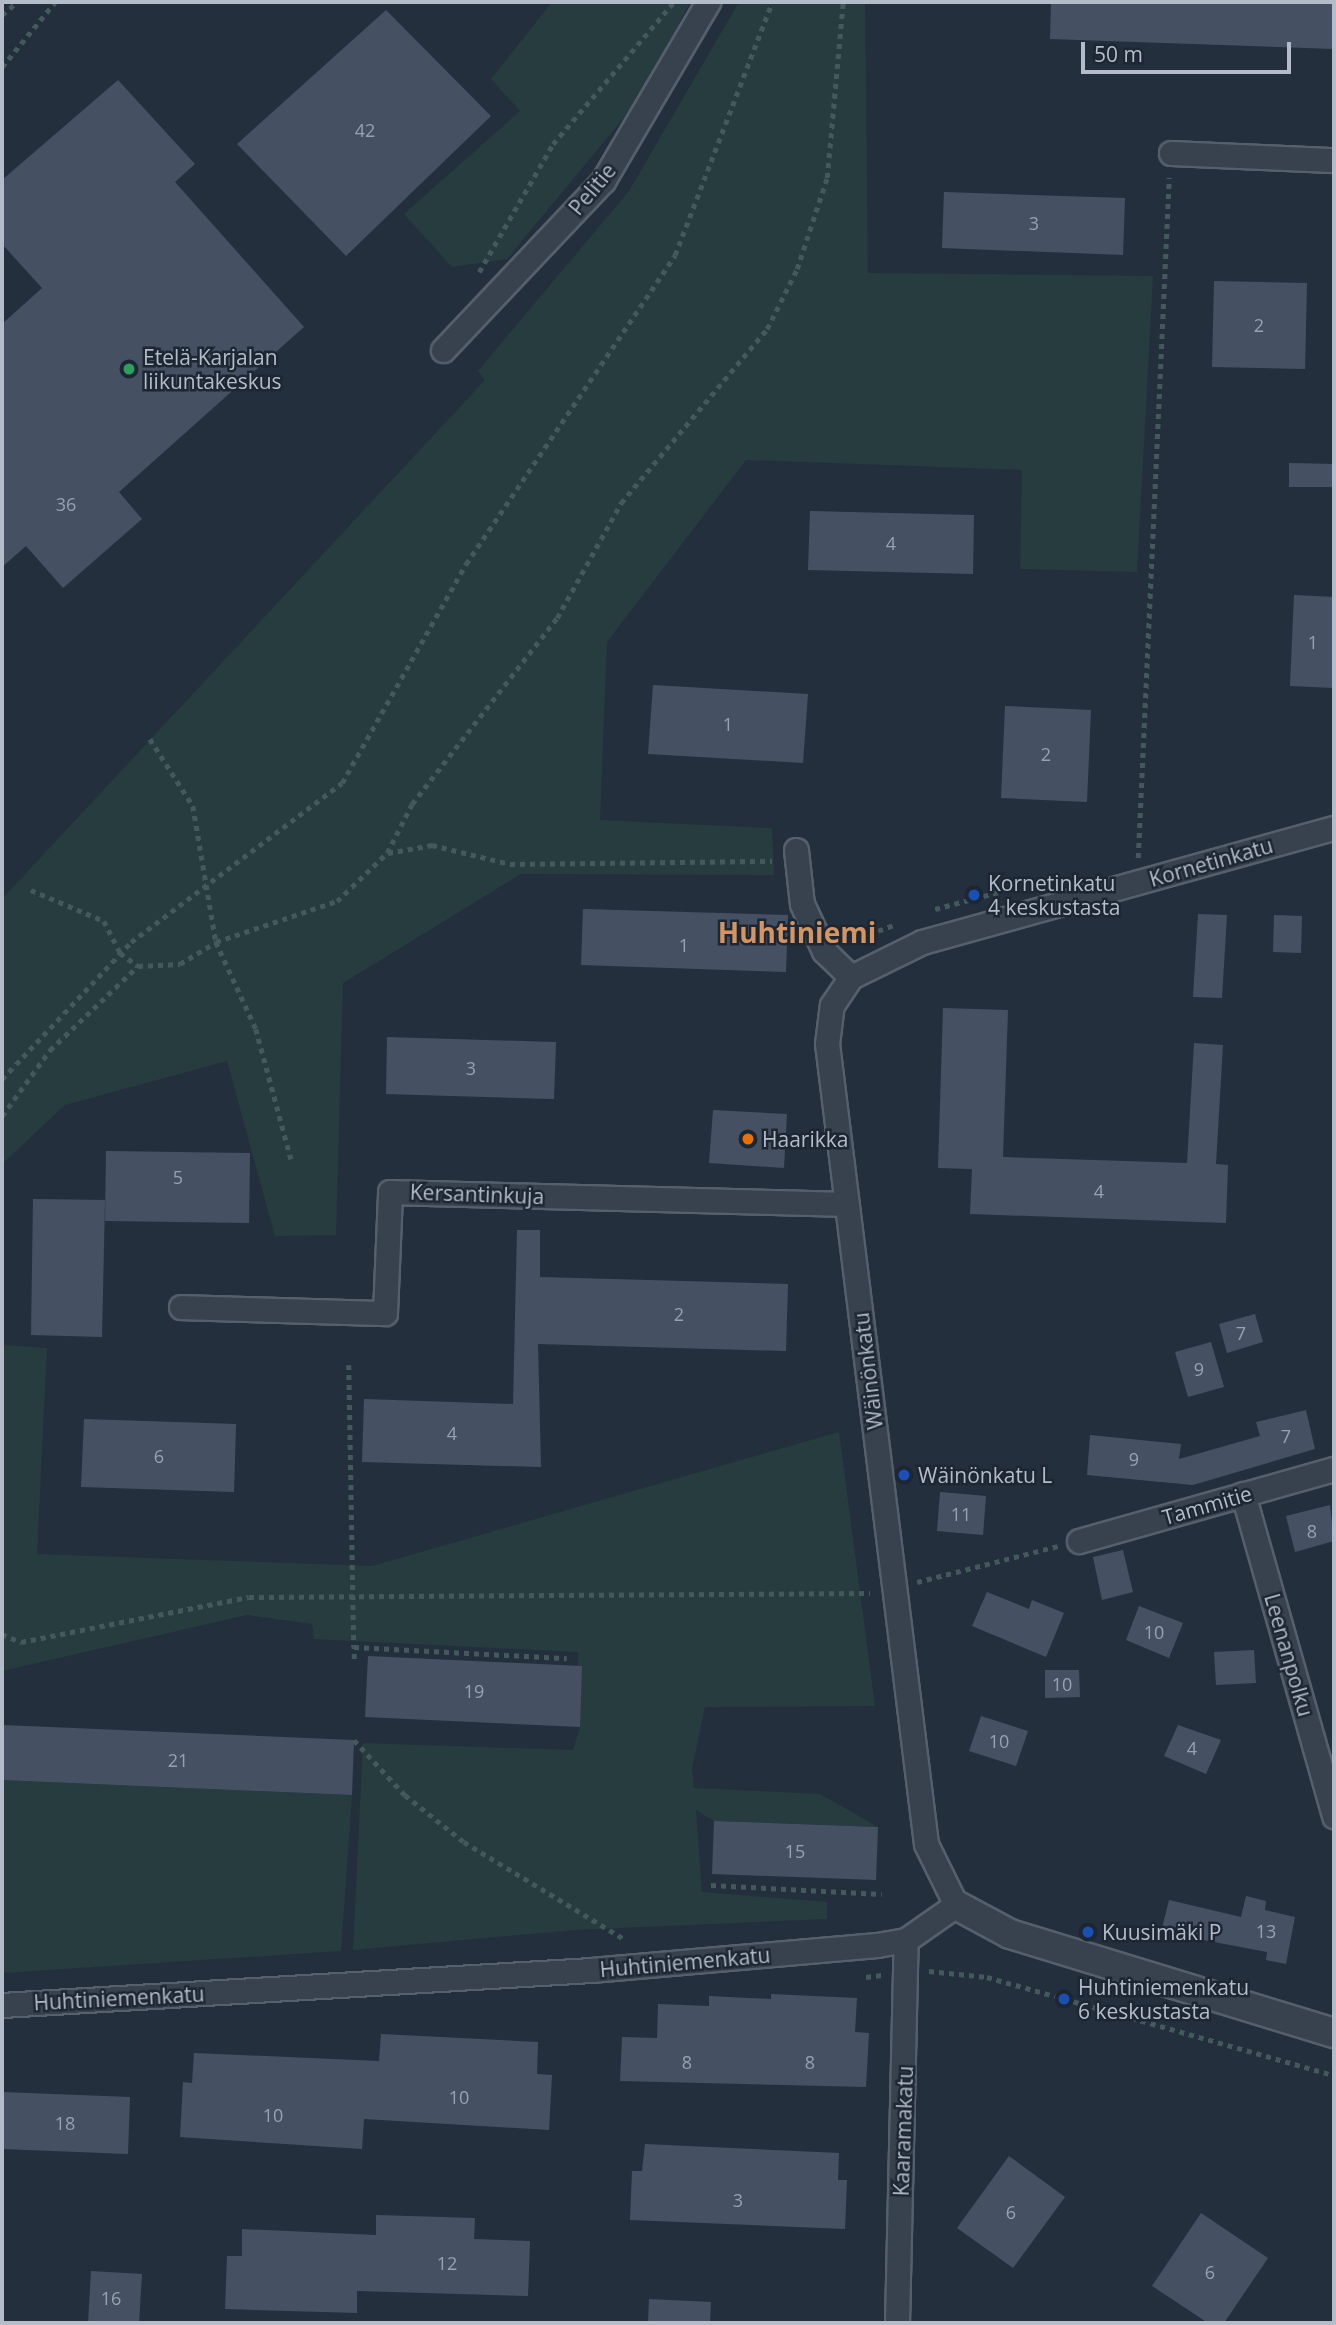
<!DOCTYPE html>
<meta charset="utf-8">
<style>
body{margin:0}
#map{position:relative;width:1336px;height:2325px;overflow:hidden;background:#242f3e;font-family:"Open Sans",sans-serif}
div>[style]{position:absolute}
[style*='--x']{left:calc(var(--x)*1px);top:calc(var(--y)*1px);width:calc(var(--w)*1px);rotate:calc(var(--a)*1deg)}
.green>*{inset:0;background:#263c3f}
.building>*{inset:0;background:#455162}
.path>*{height:4.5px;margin-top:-2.25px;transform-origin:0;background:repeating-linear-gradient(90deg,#44595c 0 5px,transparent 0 10px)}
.roads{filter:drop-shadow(2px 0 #565f6c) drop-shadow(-2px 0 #565f6c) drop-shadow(0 2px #565f6c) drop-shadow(0 -2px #565f6c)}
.minor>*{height:23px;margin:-11.5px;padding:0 11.5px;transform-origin:11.5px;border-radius:11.5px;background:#38414e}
.tertiary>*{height:28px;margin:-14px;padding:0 14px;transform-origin:14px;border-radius:14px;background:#38414e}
.dots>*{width:19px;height:19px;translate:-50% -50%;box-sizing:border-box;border:4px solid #1d2633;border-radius:50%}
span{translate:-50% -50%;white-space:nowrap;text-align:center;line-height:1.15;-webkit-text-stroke:5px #1d2633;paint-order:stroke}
.number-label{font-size:18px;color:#98a1af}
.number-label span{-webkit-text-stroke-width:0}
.street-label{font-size:21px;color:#b4bcc9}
.poi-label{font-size:21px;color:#b4bcc9}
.left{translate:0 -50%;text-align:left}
.district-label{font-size:28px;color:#d59563;font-weight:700}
.frame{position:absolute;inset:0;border:4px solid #b4bcc9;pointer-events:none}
.scale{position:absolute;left:1081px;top:42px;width:210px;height:32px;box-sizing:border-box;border:4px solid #b4bcc9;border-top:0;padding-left:9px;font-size:21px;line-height:24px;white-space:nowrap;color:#b4bcc9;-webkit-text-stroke:5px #1d2633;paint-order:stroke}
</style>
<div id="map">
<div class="green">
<div style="clip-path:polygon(552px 2px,690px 2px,646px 91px,507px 259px,452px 267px,404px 214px,520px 111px,491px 79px)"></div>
<div style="clip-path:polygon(739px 2px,865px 2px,868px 273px,1153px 276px,1137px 572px,1020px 569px,1022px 470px,746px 460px,607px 642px,600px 820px,772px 828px,774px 875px,521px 874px,343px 983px,336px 1235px,275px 1236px,227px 1061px,65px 1105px,2px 1164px,2px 899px,485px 380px,478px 371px,629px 191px)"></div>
<div style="clip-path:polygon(2px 1345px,47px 1348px,37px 1554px,372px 1566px,839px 1432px,875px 1706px,705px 1707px,692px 1768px,694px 1788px,820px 1794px,878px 1827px,714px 1821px,696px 1810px,702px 1892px,827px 1902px,827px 1919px,575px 1930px,353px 1950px,363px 1743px,573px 1750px,580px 1727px,578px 1652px,314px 1639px,312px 1624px,247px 1615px,2px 1671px)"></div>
<div style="clip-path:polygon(2px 1780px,352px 1795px,341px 1951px,2px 1973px)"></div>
</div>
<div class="building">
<div style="clip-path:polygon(1051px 2px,1334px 2px,1334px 49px,1050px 39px)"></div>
<div style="clip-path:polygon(386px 10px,491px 116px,346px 256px,237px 144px)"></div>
<div style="clip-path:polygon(118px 80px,195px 164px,175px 182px,304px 327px,119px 492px,142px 519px,63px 588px,26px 546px,2px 567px,2px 324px,42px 288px,2px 244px,2px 180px)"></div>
<div style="clip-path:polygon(944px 192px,1125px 198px,1123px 255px,942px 248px)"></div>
<div style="clip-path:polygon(1214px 281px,1307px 283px,1305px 369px,1212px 367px)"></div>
<div style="clip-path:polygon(1289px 463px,1334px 464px,1334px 487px,1289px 487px)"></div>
<div style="clip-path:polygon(810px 511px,974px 515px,973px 574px,808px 570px)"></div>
<div style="clip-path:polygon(1294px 595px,1334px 597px,1334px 688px,1290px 686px)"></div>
<div style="clip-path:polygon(653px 685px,808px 694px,803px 763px,648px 754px)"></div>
<div style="clip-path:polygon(1005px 706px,1091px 710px,1087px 802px,1001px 798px)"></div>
<div style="clip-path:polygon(583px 909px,788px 915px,786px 972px,581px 965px)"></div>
<div style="clip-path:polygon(1198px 914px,1227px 915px,1222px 998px,1193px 997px)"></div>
<div style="clip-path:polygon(1274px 915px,1302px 916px,1301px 953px,1273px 952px)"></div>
<div style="clip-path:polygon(943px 1008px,1008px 1010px,1003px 1157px,1187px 1163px,1194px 1043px,1223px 1045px,1216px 1164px,1228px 1165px,1226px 1223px,970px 1214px,972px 1169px,938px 1168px)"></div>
<div style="clip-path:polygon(387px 1037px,556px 1042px,554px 1099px,386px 1094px)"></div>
<div style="clip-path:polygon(713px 1110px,787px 1114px,784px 1168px,709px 1163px)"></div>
<div style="clip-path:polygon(106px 1151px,250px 1153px,249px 1223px,105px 1221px)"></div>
<div style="clip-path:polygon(33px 1199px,105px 1200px,102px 1337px,31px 1335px)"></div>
<div style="clip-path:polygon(517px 1230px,540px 1230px,540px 1277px,788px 1284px,786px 1351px,538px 1344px,541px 1467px,362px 1462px,364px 1399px,513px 1404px)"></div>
<div style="clip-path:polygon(1255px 1314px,1263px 1342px,1227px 1353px,1219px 1324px)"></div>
<div style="clip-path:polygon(1211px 1342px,1224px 1387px,1188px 1397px,1175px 1352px)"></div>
<div style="clip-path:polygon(1306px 1410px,1315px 1449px,1193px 1485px,1087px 1475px,1090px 1435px,1181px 1444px,1179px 1459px,1260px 1436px,1256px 1422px)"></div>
<div style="clip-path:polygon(84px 1419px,236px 1424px,234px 1492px,81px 1487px)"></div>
<div style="clip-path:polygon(940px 1492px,986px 1496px,983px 1535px,937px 1531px)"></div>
<div style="clip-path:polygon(1330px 1505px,1334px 1541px,1295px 1552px,1286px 1516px)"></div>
<div style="clip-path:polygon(1123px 1550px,1133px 1592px,1102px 1600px,1093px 1557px)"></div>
<div style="clip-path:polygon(987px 1592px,1029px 1609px,1032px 1600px,1064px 1613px,1046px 1657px,972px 1626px)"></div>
<div style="clip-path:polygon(1139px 1606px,1183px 1623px,1169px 1658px,1126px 1640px)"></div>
<div style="clip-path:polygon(1254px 1650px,1256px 1683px,1216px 1685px,1214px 1652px)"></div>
<div style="clip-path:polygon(368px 1656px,582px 1666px,580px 1727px,365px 1717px)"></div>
<div style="clip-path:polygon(1045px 1670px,1079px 1670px,1080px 1697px,1045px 1698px)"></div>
<div style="clip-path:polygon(981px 1716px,1028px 1731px,1016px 1766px,969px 1751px)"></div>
<div style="clip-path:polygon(2px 1725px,354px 1740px,352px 1795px,2px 1780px)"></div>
<div style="clip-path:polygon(1178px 1725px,1221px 1740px,1206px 1774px,1164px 1756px)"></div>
<div style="clip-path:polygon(714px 1821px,878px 1827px,876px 1880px,712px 1874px)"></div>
<div style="clip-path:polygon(1246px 1896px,1266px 1901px,1265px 1910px,1295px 1917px,1286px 1964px,1266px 1960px,1267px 1952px,1161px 1932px,1169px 1900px,1241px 1917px)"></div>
<div style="clip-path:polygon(771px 1994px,857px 1998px,855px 2032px,869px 2033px,866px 2087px,620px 2081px,622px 2037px,657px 2038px,658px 2004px,709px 2006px,709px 1996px,771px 1999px)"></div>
<div style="clip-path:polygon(381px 2034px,538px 2042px,537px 2074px,552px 2075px,549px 2130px,364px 2119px,362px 2149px,180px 2137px,183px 2082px,192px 2083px,194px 2053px,379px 2061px)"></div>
<div style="clip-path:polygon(2px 2092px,130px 2097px,128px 2154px,2px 2149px)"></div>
<div style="clip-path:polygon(645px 2144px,839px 2153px,838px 2180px,847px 2180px,845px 2229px,630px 2220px,632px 2171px,642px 2171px)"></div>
<div style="clip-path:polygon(1009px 2156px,1065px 2197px,1013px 2268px,957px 2228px)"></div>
<div style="clip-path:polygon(1201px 2213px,1268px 2258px,1224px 2323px,1208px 2323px,1152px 2286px)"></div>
<div style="clip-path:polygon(376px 2215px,475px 2218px,474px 2239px,530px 2241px,528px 2296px,357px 2291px,357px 2313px,225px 2309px,227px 2256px,242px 2256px,242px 2229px,376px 2235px)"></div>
<div style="clip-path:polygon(91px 2271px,142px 2274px,139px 2323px,88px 2323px)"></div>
<div style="clip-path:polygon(649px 2299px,711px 2302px,710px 2323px,648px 2323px)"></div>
</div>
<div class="path">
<div style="--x:2;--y:15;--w:20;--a:-41"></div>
<div style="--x:2;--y:67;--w:84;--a:-50.8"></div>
<div style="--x:479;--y:272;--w:148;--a:-60"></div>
<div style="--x:553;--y:144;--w:187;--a:-49.6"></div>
<div style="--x:150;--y:739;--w:80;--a:57.3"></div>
<div style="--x:193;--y:806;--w:138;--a:80.4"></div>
<div style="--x:216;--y:942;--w:96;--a:65.3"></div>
<div style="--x:256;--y:1029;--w:135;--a:74.9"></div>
<div style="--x:388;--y:853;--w:45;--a:-10.3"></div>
<div style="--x:432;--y:845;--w:80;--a:13.7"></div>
<div style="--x:510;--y:864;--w:262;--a:-0.7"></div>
<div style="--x:1138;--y:858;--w:681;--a:-87.39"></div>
<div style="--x:31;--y:890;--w:79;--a:23"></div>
<div style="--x:104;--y:921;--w:36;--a:63"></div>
<div style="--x:120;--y:953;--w:22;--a:36"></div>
<div style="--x:935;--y:909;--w:82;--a:-14.9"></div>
<div style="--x:850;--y:941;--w:47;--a:-20"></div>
<div style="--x:2;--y:1079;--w:188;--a:-46.7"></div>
<div style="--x:131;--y:942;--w:264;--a:-37"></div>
<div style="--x:342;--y:783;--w:252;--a:-60.5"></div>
<div style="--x:466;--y:564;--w:373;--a:-55.9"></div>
<div style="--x:675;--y:255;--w:271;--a:-69"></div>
<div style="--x:2;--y:1116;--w:82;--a:-54"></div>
<div style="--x:50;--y:1050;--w:122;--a:-43.7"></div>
<div style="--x:138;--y:966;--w:42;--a:-2.7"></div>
<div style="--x:180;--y:964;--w:42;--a:-31.4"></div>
<div style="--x:216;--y:942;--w:128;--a:-18.7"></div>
<div style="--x:337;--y:901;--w:69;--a:-43.8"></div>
<div style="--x:387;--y:853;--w:55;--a:-63"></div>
<div style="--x:412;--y:804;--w:236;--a:-52.1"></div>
<div style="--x:557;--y:618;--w:132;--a:-60.9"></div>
<div style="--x:621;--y:503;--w:227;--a:-50"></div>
<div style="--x:767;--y:329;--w:67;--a:-63.4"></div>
<div style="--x:797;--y:269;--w:96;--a:-71.8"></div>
<div style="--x:827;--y:178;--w:177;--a:-84.8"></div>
<div style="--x:349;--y:1365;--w:282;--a:89"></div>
<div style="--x:917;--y:1582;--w:146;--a:-14.3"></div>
<div style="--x:2;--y:1634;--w:21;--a:23"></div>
<div style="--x:21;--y:1642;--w:232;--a:-11.2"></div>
<div style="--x:249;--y:1597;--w:621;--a:-0.37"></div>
<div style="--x:354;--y:1659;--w:12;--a:-90"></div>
<div style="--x:354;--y:1647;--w:213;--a:3"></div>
<div style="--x:354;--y:1740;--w:75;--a:47.2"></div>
<div style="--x:405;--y:1795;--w:75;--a:38.5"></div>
<div style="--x:464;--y:1842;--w:189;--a:31.2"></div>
<div style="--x:711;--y:1885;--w:171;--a:3"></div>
<div style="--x:929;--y:1971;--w:58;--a:5.9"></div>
<div style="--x:987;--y:1977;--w:361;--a:15.8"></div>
<div style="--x:866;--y:1977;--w:16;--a:-7"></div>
</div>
<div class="roads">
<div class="minor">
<div style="--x:1171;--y:153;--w:163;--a:2.5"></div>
<div style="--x:443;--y:350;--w:233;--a:-46.6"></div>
<div style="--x:603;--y:181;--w:208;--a:-59.6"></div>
<div style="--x:796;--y:850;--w:54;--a:83.7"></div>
<div style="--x:802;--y:904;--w:52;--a:64.9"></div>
<div style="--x:824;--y:951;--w:37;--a:44"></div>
<div style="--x:181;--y:1307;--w:204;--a:1.7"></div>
<div style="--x:385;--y:1313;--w:121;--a:-87.6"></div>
<div style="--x:390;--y:1192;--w:457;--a:1.5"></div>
<div style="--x:1243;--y:1494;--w:335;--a:74.2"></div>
<div style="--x:1079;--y:1541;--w:265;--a:-15.8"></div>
<div style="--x:2;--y:2005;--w:590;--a:-3.4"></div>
<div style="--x:591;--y:1970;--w:287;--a:-5"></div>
<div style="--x:877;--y:1945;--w:29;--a:-10"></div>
<div style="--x:906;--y:1940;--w:61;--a:-35"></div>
<div style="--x:956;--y:1905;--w:68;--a:-116.2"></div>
<div style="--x:926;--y:1844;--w:806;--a:-97.05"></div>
<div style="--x:827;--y:1044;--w:39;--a:-83"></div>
<div style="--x:832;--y:1005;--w:34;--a:-56"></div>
<div style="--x:851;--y:977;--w:79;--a:-26.2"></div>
<div style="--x:922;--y:942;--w:427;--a:-15.5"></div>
<div style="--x:897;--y:2323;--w:383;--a:-88.7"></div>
</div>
<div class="tertiary">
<div style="--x:956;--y:1905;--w:61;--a:28.2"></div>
<div style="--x:1010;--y:1934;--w:339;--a:17"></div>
</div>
</div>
<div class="dots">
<div style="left:129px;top:369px;background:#2e9e5b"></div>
<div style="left:974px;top:895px;background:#1a4fb4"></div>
<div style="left:748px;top:1139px;background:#e8710a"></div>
<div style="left:904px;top:1475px;background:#1a4fb4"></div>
<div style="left:1088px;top:1932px;background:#1a4fb4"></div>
<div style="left:1064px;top:1999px;background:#1a4fb4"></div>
</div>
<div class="number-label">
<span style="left:365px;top:130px">42</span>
<span style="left:1034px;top:223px">3</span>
<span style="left:1259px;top:325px">2</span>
<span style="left:66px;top:504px">36</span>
<span style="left:891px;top:543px">4</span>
<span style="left:1313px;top:642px">1</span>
<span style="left:728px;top:724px">1</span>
<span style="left:1046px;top:754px">2</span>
<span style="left:684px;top:945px">1</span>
<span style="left:471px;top:1068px">3</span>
<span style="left:178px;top:1177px">5</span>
<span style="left:1099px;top:1191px">4</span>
<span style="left:679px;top:1314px">2</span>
<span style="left:1241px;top:1333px">7</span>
<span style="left:1199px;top:1369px">9</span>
<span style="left:452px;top:1433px">4</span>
<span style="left:1286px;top:1436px">7</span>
<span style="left:159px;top:1456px">6</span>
<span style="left:1134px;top:1459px">9</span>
<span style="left:961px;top:1514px">11</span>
<span style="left:1312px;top:1531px">8</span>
<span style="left:1154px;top:1632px">10</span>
<span style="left:1062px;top:1684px">10</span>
<span style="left:474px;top:1691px">19</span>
<span style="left:999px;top:1741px">10</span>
<span style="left:1192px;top:1748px">4</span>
<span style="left:178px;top:1760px">21</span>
<span style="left:795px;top:1851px">15</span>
<span style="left:1266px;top:1931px">13</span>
<span style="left:687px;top:2062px">8</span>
<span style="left:810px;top:2062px">8</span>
<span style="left:459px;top:2097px">10</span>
<span style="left:273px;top:2115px">10</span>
<span style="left:65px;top:2123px">18</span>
<span style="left:738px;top:2200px">3</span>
<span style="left:1011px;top:2212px">6</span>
<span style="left:447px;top:2263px">12</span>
<span style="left:1210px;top:2272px">6</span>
<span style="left:111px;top:2298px">16</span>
</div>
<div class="street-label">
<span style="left:592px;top:189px;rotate:-50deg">Pelitie</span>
<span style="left:1211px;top:862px;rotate:-16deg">Kornetinkatu</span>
<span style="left:477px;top:1194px;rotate:2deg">Kersantinkuja</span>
<span style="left:868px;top:1371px;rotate:-97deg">Wäinönkatu</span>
<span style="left:1207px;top:1505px;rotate:-16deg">Tammitie</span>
<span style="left:1289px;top:1655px;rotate:74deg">Leenanpolku</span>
<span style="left:685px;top:1962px;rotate:-5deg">Huhtiniemenkatu</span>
<span style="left:119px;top:1998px;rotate:-3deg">Huhtiniemenkatu</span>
<span style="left:903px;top:2131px;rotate:-88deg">Kaaramakatu</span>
</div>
<div class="poi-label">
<span class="left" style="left:143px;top:369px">Etelä-Karjalan<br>liikuntakeskus</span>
<span class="left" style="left:988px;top:895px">Kornetinkatu<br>4 keskustasta</span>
<span class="left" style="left:762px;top:1139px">Haarikka</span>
<span class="left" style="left:918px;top:1475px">Wäinönkatu L</span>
<span class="left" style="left:1102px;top:1932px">Kuusimäki P</span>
<span class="left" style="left:1078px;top:1999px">Huhtiniemenkatu<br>6 keskustasta</span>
</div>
<div class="district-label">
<span style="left:797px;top:932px">Huhtiniemi</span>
</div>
<div class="frame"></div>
<div class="scale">50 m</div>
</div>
